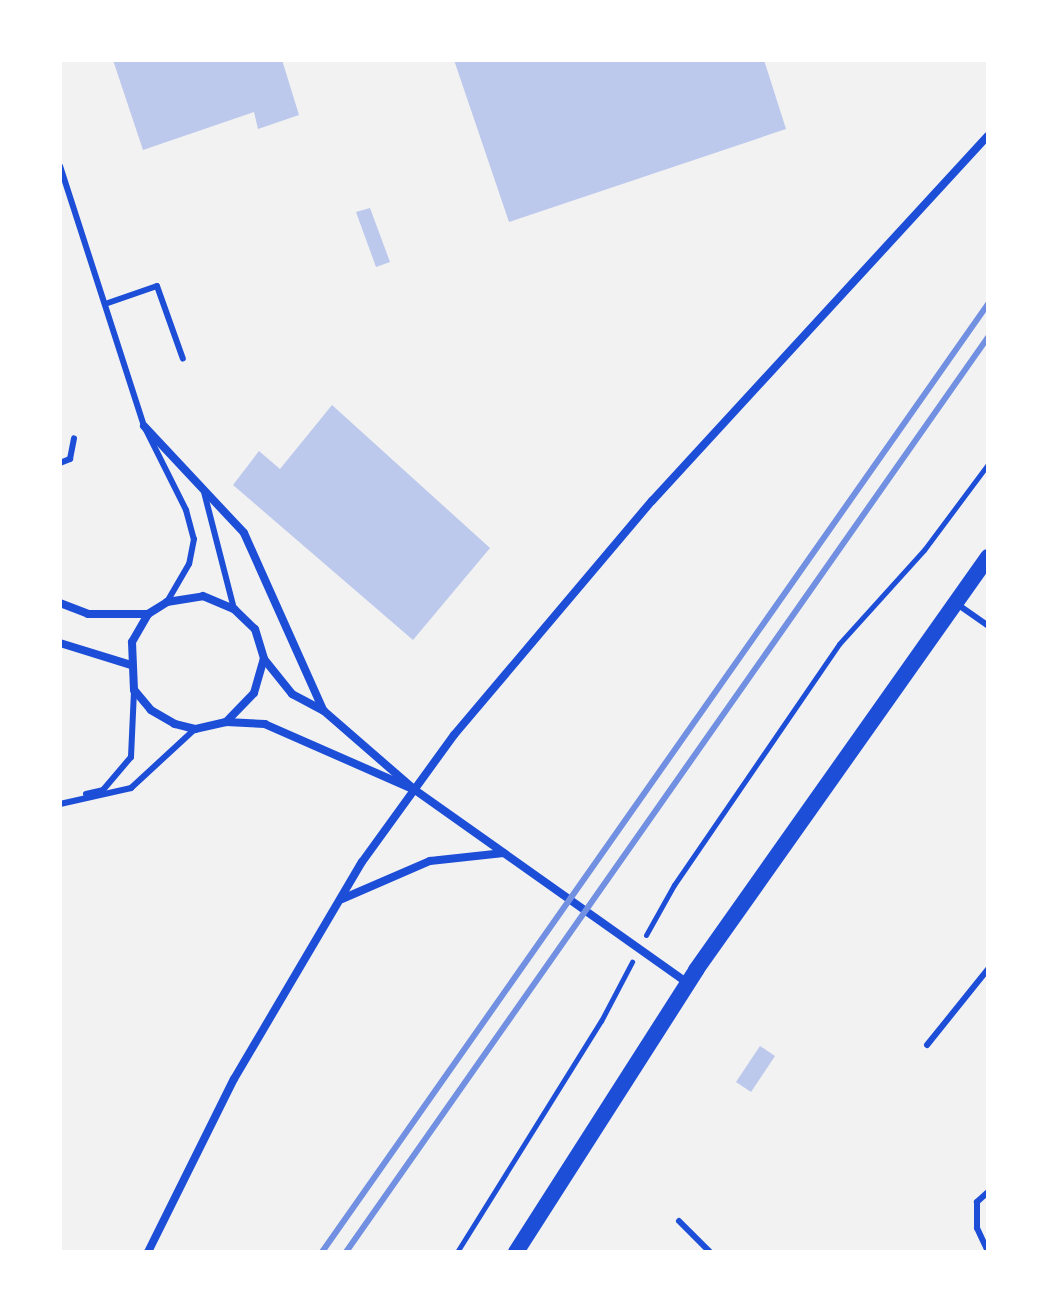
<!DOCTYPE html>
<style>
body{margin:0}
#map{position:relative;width:1048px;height:1312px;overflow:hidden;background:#f2f2f2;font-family:Rubik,sans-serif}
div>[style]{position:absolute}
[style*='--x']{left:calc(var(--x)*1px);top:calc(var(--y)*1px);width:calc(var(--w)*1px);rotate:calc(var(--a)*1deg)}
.building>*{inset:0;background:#bdc9ec}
.path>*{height:5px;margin:-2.5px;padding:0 2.5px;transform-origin:2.5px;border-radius:2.5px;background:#1d4ed8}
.service>*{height:6px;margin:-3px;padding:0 3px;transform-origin:3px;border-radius:3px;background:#1d4ed8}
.minor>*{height:8px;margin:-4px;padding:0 4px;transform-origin:4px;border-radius:4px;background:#1d4ed8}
.secondary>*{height:16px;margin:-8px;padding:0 8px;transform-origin:8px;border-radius:8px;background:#1d4ed8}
.rail>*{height:6px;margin:-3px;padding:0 3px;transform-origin:3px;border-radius:3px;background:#7290e2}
span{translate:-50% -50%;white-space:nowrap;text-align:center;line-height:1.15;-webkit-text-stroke:8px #fff;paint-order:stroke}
.frame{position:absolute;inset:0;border:62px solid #fff;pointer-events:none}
</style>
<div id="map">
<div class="building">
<div style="clip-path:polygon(113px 60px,282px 60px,299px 115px,258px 129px,254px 112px,143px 150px)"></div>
<div style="clip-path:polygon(454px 60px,764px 60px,786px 129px,509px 222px)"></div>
<div style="clip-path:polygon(370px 208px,390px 262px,376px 267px,356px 212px)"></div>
<div style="clip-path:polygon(332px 405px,490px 548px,413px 640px,233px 485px,259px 451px,280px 469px)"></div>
<div style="clip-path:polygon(760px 1046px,775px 1056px,751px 1092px,736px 1082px)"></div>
</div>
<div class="path">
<div style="--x:646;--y:935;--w:57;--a:-60.8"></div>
<div style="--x:674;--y:885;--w:292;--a:-55.6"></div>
<div style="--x:839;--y:644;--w:127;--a:-47.9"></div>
<div style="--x:924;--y:550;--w:107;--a:-53.3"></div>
<div style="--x:457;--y:1252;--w:272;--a:-58.1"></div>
<div style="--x:601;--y:1021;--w:67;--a:-62.3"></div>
</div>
<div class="service">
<div style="--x:60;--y:166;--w:273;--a:72.1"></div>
<div style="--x:144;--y:426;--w:94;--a:63.4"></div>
<div style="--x:186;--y:510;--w:30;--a:75"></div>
<div style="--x:194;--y:539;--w:25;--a:101"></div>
<div style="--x:189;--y:564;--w:44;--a:120.1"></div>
<div style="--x:105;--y:304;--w:55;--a:-19.1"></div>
<div style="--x:157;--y:286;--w:77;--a:70.4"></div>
<div style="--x:60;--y:463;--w:11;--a:-22"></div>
<div style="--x:70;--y:459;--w:21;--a:-79"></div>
<div style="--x:204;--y:492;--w:121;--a:75.6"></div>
<div style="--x:957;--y:604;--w:38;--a:35"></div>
<div style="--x:86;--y:794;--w:17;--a:-13"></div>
<div style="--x:103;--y:790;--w:43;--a:-49.7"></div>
<div style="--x:131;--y:757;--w:67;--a:-87.4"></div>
<div style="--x:60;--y:804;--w:73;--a:-12.7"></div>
<div style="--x:131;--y:788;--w:87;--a:-42.7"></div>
<div style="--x:927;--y:1045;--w:97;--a:-51.2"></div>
<div style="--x:988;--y:1192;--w:15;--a:138"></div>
<div style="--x:977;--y:1202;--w:26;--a:90"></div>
<div style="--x:977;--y:1228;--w:26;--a:65"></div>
<div style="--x:679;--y:1221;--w:44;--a:45"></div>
</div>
<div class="minor">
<div style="--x:144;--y:426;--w:146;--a:46.9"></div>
<div style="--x:244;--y:533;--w:194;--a:65.9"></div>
<div style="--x:60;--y:603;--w:30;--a:21"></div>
<div style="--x:88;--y:614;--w:60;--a:0"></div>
<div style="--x:60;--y:643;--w:74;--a:17.2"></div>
<div style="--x:226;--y:722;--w:40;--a:-46"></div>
<div style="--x:254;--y:693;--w:35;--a:-74"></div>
<div style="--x:415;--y:790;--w:164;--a:-156.3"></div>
<div style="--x:265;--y:724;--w:39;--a:-177"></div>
<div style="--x:226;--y:722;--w:32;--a:167"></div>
<div style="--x:195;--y:729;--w:21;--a:-166"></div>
<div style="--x:175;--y:724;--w:28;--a:-150"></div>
<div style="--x:151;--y:710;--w:26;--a:-130"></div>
<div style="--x:134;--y:690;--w:48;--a:-92.4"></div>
<div style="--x:132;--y:642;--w:32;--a:-60"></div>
<div style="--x:148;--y:614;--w:22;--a:-32"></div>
<div style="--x:167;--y:602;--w:36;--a:-9"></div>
<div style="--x:203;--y:596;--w:34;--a:23"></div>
<div style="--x:234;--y:609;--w:29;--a:44"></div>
<div style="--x:255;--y:629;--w:31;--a:73"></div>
<div style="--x:264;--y:659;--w:45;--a:51.3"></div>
<div style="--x:292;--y:694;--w:36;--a:28"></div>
<div style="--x:324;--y:711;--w:121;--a:41"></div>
<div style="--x:415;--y:790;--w:334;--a:35.3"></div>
<div style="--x:342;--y:899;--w:96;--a:-23.4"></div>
<div style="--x:430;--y:861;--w:74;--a:-6.2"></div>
<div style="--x:148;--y:1252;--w:193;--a:-63.6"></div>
<div style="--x:234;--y:1079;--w:252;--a:-59.5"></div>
<div style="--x:362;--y:862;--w:157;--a:-54.1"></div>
<div style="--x:454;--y:735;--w:307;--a:-49.8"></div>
<div style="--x:652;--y:501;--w:496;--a:-47.4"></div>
</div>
<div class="secondary">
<div style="--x:516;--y:1252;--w:335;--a:-57.4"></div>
<div style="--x:696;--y:970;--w:506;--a:-54.74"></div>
</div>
<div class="rail">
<div style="--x:322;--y:1252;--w:1159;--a:-54.91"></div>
<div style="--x:346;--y:1252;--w:1118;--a:-54.94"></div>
</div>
<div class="frame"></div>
</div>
